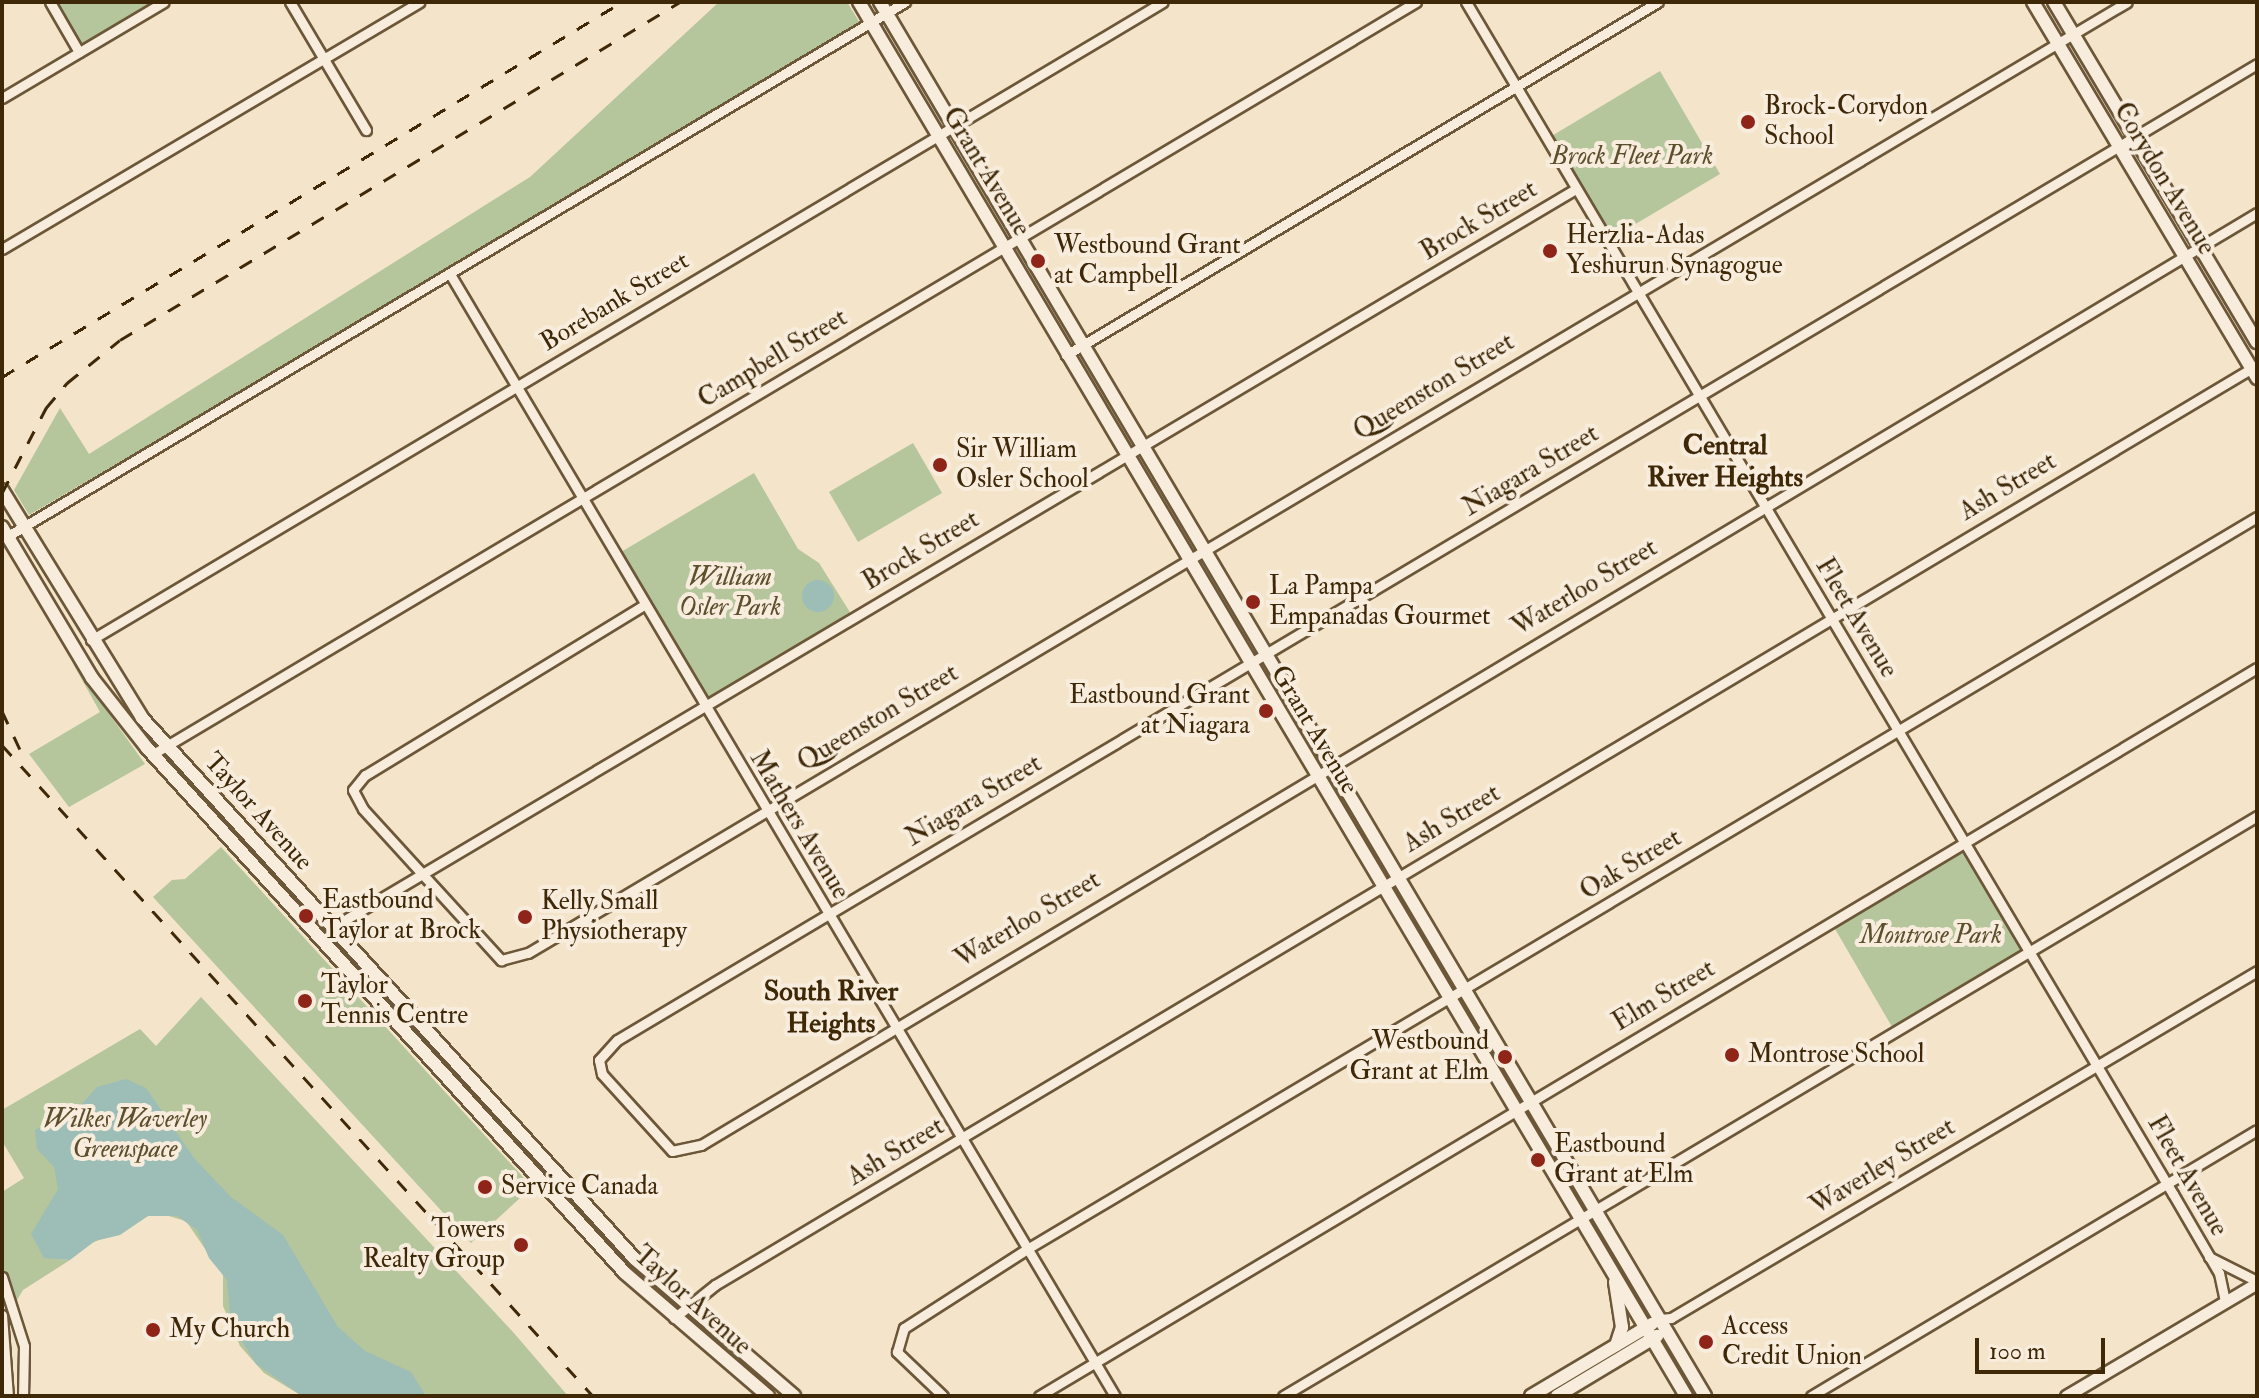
<!DOCTYPE html>
<style>
body{margin:0}
#map{position:relative;width:2259px;height:1398px;overflow:hidden;background:#f4e4ca;font-family:"IM FELL Double Pica",serif}
div>[style]{position:absolute}
[style*='--x']{left:calc(var(--x)*1px);top:calc(var(--y)*1px);width:calc(var(--w)*1px);rotate:calc(var(--a)*1deg)}
.green>*{inset:0;background:#b5c59c}
.water>*{inset:0;background:#9cbeb7}
.round{border-radius:50%}
.roads{filter:drop-shadow(2px 0 #6c5738) drop-shadow(-2px 0 #6c5738) drop-shadow(0 2px #6c5738) drop-shadow(0 -2px #6c5738)}
.minor>*{height:9px;margin:-4.5px;padding:0 4.5px;transform-origin:4.5px;border-radius:4.5px;background:#f8eddd}
.tertiary>*{height:11px;margin:-5.5px;padding:0 5.5px;transform-origin:5.5px;border-radius:5.5px;background:#f8eddd}
.secondary>*{height:12px;margin:-6px;padding:0 6px;transform-origin:6px;border-radius:6px;background:#f8eddd}
.rail>*{height:3px;margin-top:-1.5px;transform-origin:0;background:repeating-linear-gradient(90deg,#3e2808 0 14px,transparent 0 28px)}
.dots>*{width:22px;height:22px;translate:-50% -50%;box-sizing:border-box;border:4px solid #f8eddd;border-radius:50%}
span{translate:-50% -50%;white-space:nowrap;text-align:center;line-height:1.15;-webkit-text-stroke:8px #f8eddd;paint-order:stroke}
.poi-label{font-size:26px;color:#3e2808}
.left{translate:0 -50%;text-align:left}
.right{translate:-100% -50%;text-align:right}
.park-label{font-size:26px;color:#5c4f2d;font-style:italic}
.street-label{font-size:26px;color:#3e2808}
.neighbourhood-label{font-size:28px;color:#3e2808;font-weight:700}
.frame{position:absolute;inset:0;border:4px solid #3e2808;pointer-events:none}
.scale{position:absolute;left:1975px;top:1338px;width:130px;height:36px;box-sizing:border-box;border:4px solid #3e2808;border-top:0;padding-left:10px;font-size:24px;line-height:28px;white-space:nowrap;color:#3e2808;-webkit-text-stroke:6px #f8eddd;paint-order:stroke}
</style>
<div id="map">
<div class="green">
<div style="clip-path:polygon(50px 2px,149px 2px,153px 9px,79px 52px)"></div>
<div style="clip-path:polygon(719px 2px,847px 2px,863px 28px,29px 515px,14px 490px,60px 408px,89px 454px,530px 177px)"></div>
<div style="clip-path:polygon(1660px 71px,1720px 174px,1605px 242px,1545px 140px)"></div>
<div style="clip-path:polygon(913px 443px,942px 493px,858px 542px,829px 492px)"></div>
<div style="clip-path:polygon(754px 473px,798px 549px,819px 563px,853px 617px,703px 707px,616px 555px)"></div>
<div style="clip-path:polygon(72px 662px,145px 764px,69px 807px,29px 754px,100px 712px)"></div>
<div style="clip-path:polygon(1965px 843px,2029px 951px,1895px 1032px,1831px 922px)"></div>
<div style="clip-path:polygon(221px 847px,532px 1187px,471px 1243px,153px 897px,172px 880px,185px 879px)"></div>
<div style="clip-path:polygon(201px 997px,513px 1332px,568px 1396px,302px 1396px,264px 1373px,240px 1346px,223px 1306px,223px 1275px,186px 1221px,165px 1215px,150px 1215px,59px 1259px,70px 1260px,23px 1290px,14px 1305px,2px 1277px,2px 1192px,24px 1178px,2px 1141px,2px 1110px,140px 1029px,156px 1046px)"></div>
</div>
<div class="water">
<div class="round" style="left:802px;top:580px;width:32px;height:32px"></div>
<div style="clip-path:polygon(126px 1079px,146px 1088px,194px 1158px,231px 1197px,283px 1235px,338px 1327px,365px 1351px,411px 1372px,426px 1396px,302px 1396px,256px 1364px,231px 1324px,227px 1280px,209px 1258px,197px 1230px,177px 1216px,148px 1216px,120px 1235px,95px 1241px,70px 1260px,44px 1258px,31px 1234px,58px 1189px,54px 1167px,37px 1149px,35px 1130px,79px 1107px,97px 1087px)"></div>
</div>
<div class="roads">
<div class="minor">
<div style="--x:50;--y:2;--w:58;--a:59.9"></div>
<div style="--x:290;--y:2;--w:149;--a:59.3"></div>
<div style="--x:1466;--y:2;--w:1386;--a:59.33"></div>
<div style="--x:2173;--y:1194;--w:91;--a:59.8"></div>
<div style="--x:2219;--y:1273;--w:30;--a:78"></div>
<div style="--x:2257;--y:64;--w:1908;--a:149.24"></div>
<div style="--x:617;--y:1040;--w:27;--a:132"></div>
<div style="--x:599;--y:1060;--w:14;--a:78"></div>
<div style="--x:602;--y:1074;--w:104;--a:47.7"></div>
<div style="--x:672;--y:1151;--w:30;--a:-12"></div>
<div style="--x:701;--y:1145;--w:1814;--a:-30.92"></div>
<div style="--x:2;--y:98;--w:188;--a:-30.7"></div>
<div style="--x:2;--y:249;--w:485;--a:-30.6"></div>
<div style="--x:450;--y:274;--w:1304;--a:59.35"></div>
<div style="--x:1066;--y:355;--w:689;--a:-30.81"></div>
<div style="--x:8;--y:536;--w:1044;--a:-30.77"></div>
<div style="--x:644;--y:605;--w:327;--a:148.6"></div>
<div style="--x:365;--y:775;--w:19;--a:129"></div>
<div style="--x:353;--y:790;--w:21;--a:62"></div>
<div style="--x:363;--y:809;--w:205;--a:47.6"></div>
<div style="--x:501;--y:960;--w:28;--a:-15"></div>
<div style="--x:528;--y:953;--w:1860;--a:-30.74"></div>
<div style="--x:91;--y:640;--w:1247;--a:-30.76"></div>
<div style="--x:153;--y:754;--w:1470;--a:-30.77"></div>
<div style="--x:333;--y:927;--w:1443;--a:-30.71"></div>
<div style="--x:2209;--y:1257;--w:54;--a:26.6"></div>
<div style="--x:2;--y:1277;--w:72;--a:72.3"></div>
<div style="--x:24;--y:1346;--w:50;--a:91.1"></div>
<div style="--x:2;--y:1315;--w:81;--a:85.8"></div>
<div style="--x:674;--y:1318;--w:53;--a:-38.8"></div>
<div style="--x:715;--y:1285;--w:1796;--a:-30.82"></div>
<div style="--x:1660;--y:1319;--w:11;--a:-5"></div>
<div style="--x:1671;--y:1318;--w:681;--a:-30.63"></div>
<div style="--x:943;--y:1396;--w:64;--a:-136.3"></div>
<div style="--x:897;--y:1352;--w:25;--a:-74"></div>
<div style="--x:904;--y:1328;--w:146;--a:-32.7"></div>
<div style="--x:1027;--y:1249;--w:1431;--a:-30.76"></div>
<div style="--x:1039;--y:1396;--w:1419;--a:-30.87"></div>
<div style="--x:1283;--y:1396;--w:1134;--a:-30.77"></div>
<div style="--x:1811;--y:1396;--w:519;--a:-30.81"></div>
</div>
<div class="tertiary">
<div style="--x:2066;--y:1396;--w:222;--a:-30.6"></div>
</div>
<div class="secondary">
<div style="--x:859;--y:2;--w:1621;--a:59.32"></div>
<div style="--x:880;--y:2;--w:1620;--a:59.38"></div>
<div style="--x:2033;--y:2;--w:438;--a:59.2"></div>
<div style="--x:2054;--y:2;--w:396;--a:59.2"></div>
<div style="--x:2;--y:490;--w:268;--a:58.4"></div>
<div style="--x:142;--y:718;--w:732;--a:47.66"></div>
<div style="--x:635;--y:1259;--w:210;--a:40.7"></div>
<div style="--x:2;--y:527;--w:176;--a:59.2"></div>
<div style="--x:92;--y:678;--w:89;--a:51.8"></div>
<div style="--x:147;--y:748;--w:710;--a:47.68"></div>
<div style="--x:625;--y:1273;--w:189;--a:40.7"></div>
<div style="--x:1615;--y:1282;--w:46;--a:81.2"></div>
<div style="--x:1622;--y:1327;--w:19;--a:108"></div>
<div style="--x:1531;--y:1396;--w:141;--a:-30.8"></div>
<div style="--x:1557;--y:1396;--w:117;--a:-31"></div>
</div>
</div>
<div class="rail">
<div style="--x:2;--y:377;--w:725;--a:-31.17"></div>
<div style="--x:2;--y:493;--w:96;--a:-62.6"></div>
<div style="--x:46;--y:408;--w:33;--a:-50"></div>
<div style="--x:67;--y:383;--w:68;--a:-39.1"></div>
<div style="--x:120;--y:340;--w:654;--a:-31.11"></div>
<div style="--x:2;--y:711;--w:52;--a:64.9"></div>
<div style="--x:2;--y:745;--w:879;--a:47.77"></div>
</div>
<div class="dots">
<div style="left:1748px;top:122px;background:#8f2418"></div>
<div style="left:1550px;top:251px;background:#8f2418"></div>
<div style="left:1038px;top:261px;background:#8f2418"></div>
<div style="left:940px;top:465px;background:#8f2418"></div>
<div style="left:1253px;top:602px;background:#8f2418"></div>
<div style="left:1266px;top:711px;background:#8f2418"></div>
<div style="left:306px;top:916px;background:#8f2418"></div>
<div style="left:525px;top:917px;background:#8f2418"></div>
<div style="left:305px;top:1001px;background:#8f2418"></div>
<div style="left:1732px;top:1055px;background:#8f2418"></div>
<div style="left:1505px;top:1057px;background:#8f2418"></div>
<div style="left:1538px;top:1160px;background:#8f2418"></div>
<div style="left:485px;top:1187px;background:#8f2418"></div>
<div style="left:521px;top:1245px;background:#8f2418"></div>
<div style="left:153px;top:1330px;background:#8f2418"></div>
<div style="left:1706px;top:1342px;background:#8f2418"></div>
</div>
<div class="poi-label">
<span class="left" style="left:1764px;top:122px">Brock-Corydon<br>School</span>
<span class="left" style="left:1566px;top:251px">Herzlia-Adas<br>Yeshurun Synagogue</span>
<span class="left" style="left:1054px;top:261px">Westbound Grant<br>at Campbell</span>
<span class="left" style="left:956px;top:465px">Sir William<br>Osler School</span>
<span class="left" style="left:1269px;top:602px">La Pampa<br>Empanadas Gourmet</span>
<span class="right" style="left:1250px;top:711px">Eastbound Grant<br>at Niagara</span>
<span class="left" style="left:322px;top:916px">Eastbound<br>Taylor at Brock</span>
<span class="left" style="left:541px;top:917px">Kelly Small<br>Physiotherapy</span>
<span class="left" style="left:321px;top:1001px">Taylor<br>Tennis Centre</span>
<span class="right" style="left:1489px;top:1057px">Westbound<br>Grant at Elm</span>
<span class="left" style="left:1748px;top:1055px">Montrose School</span>
<span class="left" style="left:1554px;top:1160px">Eastbound<br>Grant at Elm</span>
<span class="left" style="left:501px;top:1187px">Service Canada</span>
<span class="right" style="left:505px;top:1245px">Towers<br>Realty Group</span>
<span class="left" style="left:1722px;top:1342px">Access<br>Credit Union</span>
<span class="left" style="left:169px;top:1330px">My Church</span>
</div>
<div class="park-label">
<span style="left:1632px;top:157px">Brock Fleet Park</span>
<span style="left:730px;top:593px">William<br>Osler Park</span>
<span style="left:1931px;top:936px">Montrose Park</span>
<span style="left:125px;top:1135px">Wilkes Waverley<br>Greenspace</span>
</div>
<div class="street-label">
<span style="left:986px;top:172px;rotate:59deg">Grant Avenue</span>
<span style="left:2164px;top:179px;rotate:59deg">Corydon Avenue</span>
<span style="left:1479px;top:221px;rotate:-31deg">Brock Street</span>
<span style="left:615px;top:302px;rotate:-31deg">Borebank Street</span>
<span style="left:773px;top:359px;rotate:-31deg">Campbell Street</span>
<span style="left:1434px;top:387px;rotate:-31deg">Queenston Street</span>
<span style="left:1531px;top:471px;rotate:-31deg">Niagara Street</span>
<span style="left:2008px;top:487px;rotate:-31deg">Ash Street</span>
<span style="left:921px;top:551px;rotate:-31deg">Brock Street</span>
<span style="left:1585px;top:588px;rotate:-31deg">Waterloo Street</span>
<span style="left:1856px;top:618px;rotate:59deg">Fleet Avenue</span>
<span style="left:878px;top:718px;rotate:-31deg">Queenston Street</span>
<span style="left:1314px;top:730px;rotate:59deg">Grant Avenue</span>
<span style="left:974px;top:801px;rotate:-31deg">Niagara Street</span>
<span style="left:258px;top:812px;rotate:48deg">Taylor Avenue</span>
<span style="left:1452px;top:819px;rotate:-31deg">Ash Street</span>
<span style="left:799px;top:825px;rotate:59deg">Mathers Avenue</span>
<span style="left:1631px;top:865px;rotate:-31deg">Oak Street</span>
<span style="left:1028px;top:920px;rotate:-31deg">Waterloo Street</span>
<span style="left:1664px;top:996px;rotate:-31deg">Elm Street</span>
<span style="left:896px;top:1152px;rotate:-31deg">Ash Street</span>
<span style="left:1883px;top:1167px;rotate:-31deg">Waverley Street</span>
<span style="left:2187px;top:1176px;rotate:60deg">Fleet Avenue</span>
<span style="left:692px;top:1301px;rotate:42deg">Taylor Avenue</span>
</div>
<div class="neighbourhood-label">
<span style="left:1725px;top:462px">Central<br>River Heights</span>
<span style="left:831px;top:1008px">South River<br>Heights</span>
</div>
<div class="frame"></div>
<div class="scale">100 m</div>
</div>
